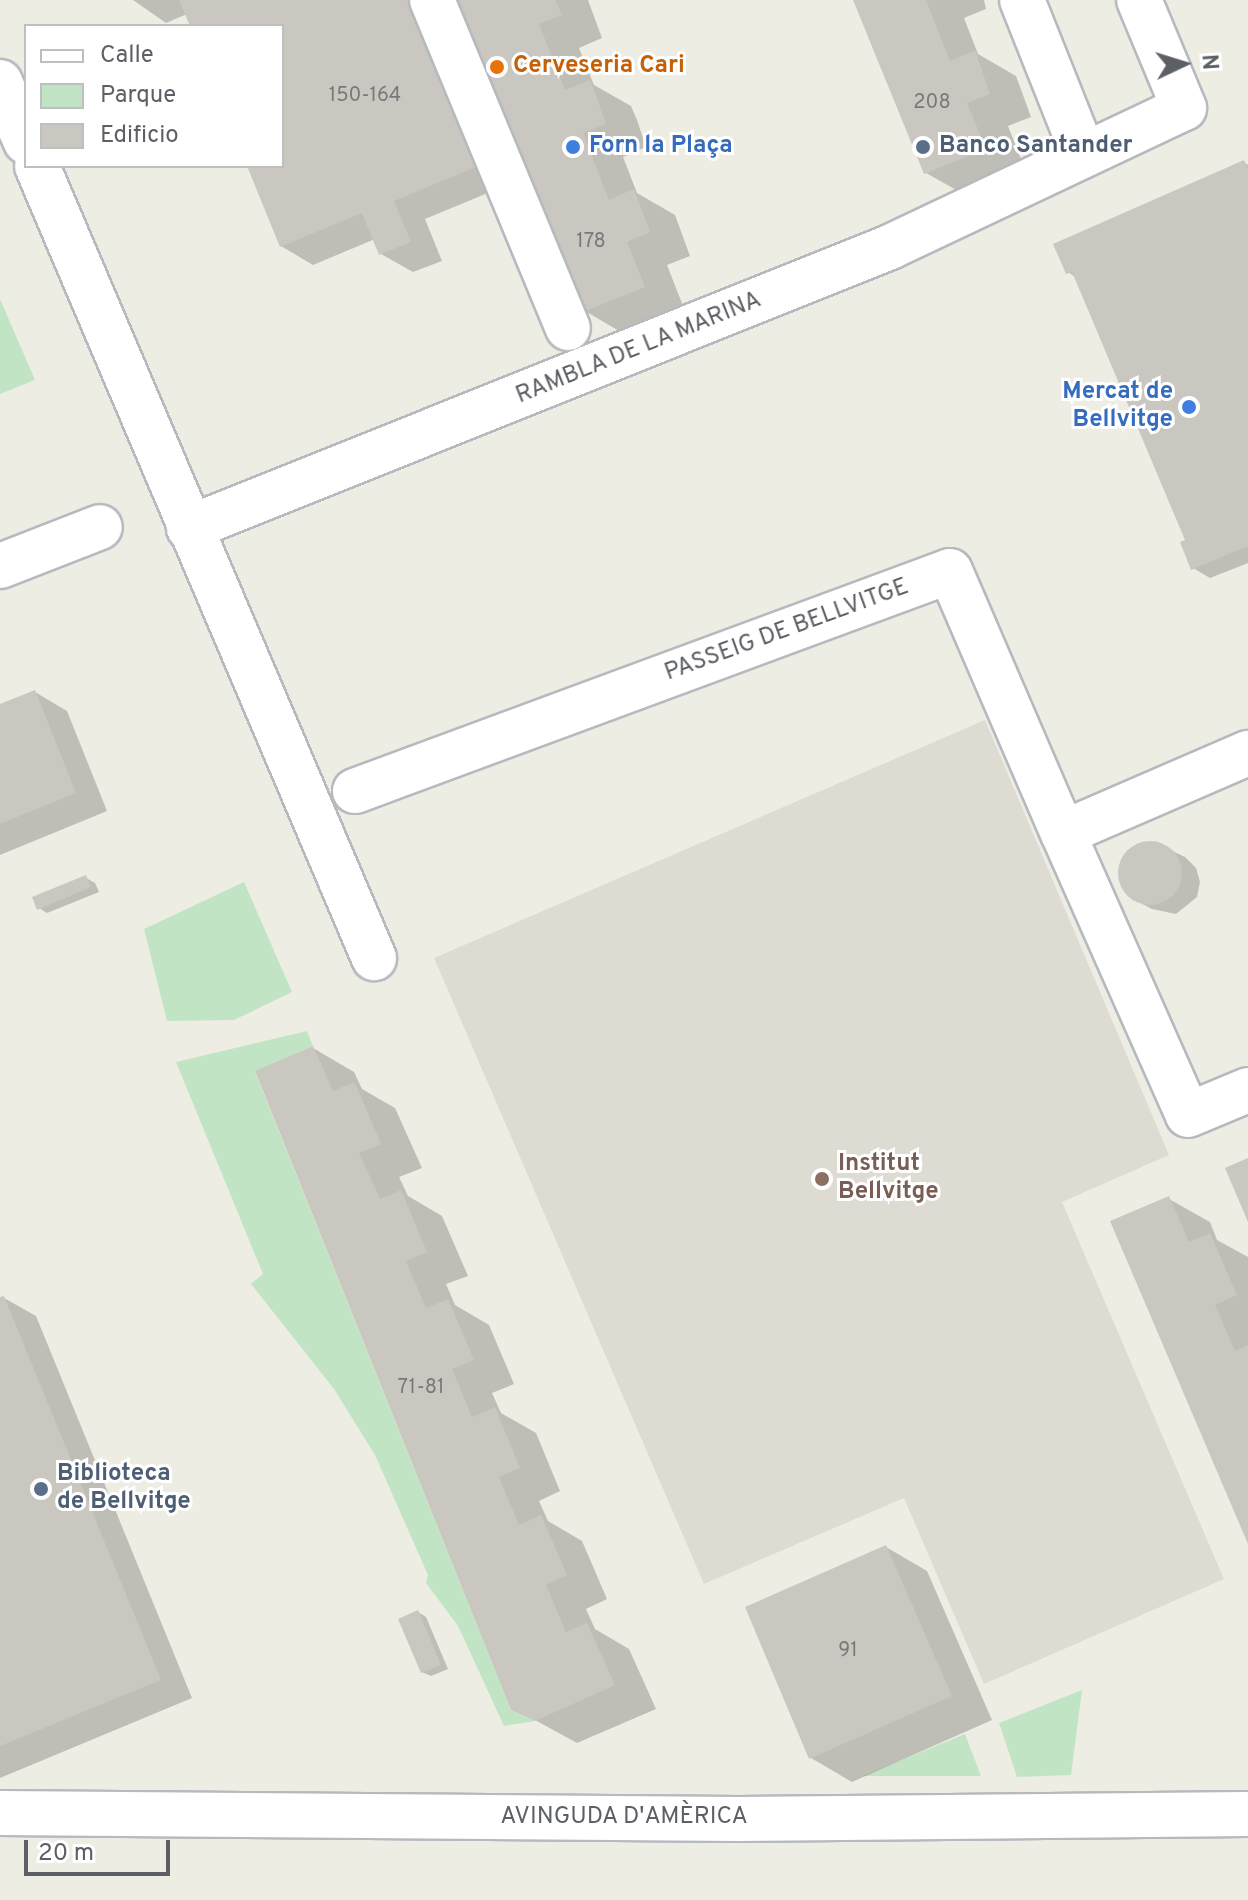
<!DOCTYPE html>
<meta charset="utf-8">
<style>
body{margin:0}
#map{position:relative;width:1248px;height:1900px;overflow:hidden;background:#eeede4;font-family:Overpass,sans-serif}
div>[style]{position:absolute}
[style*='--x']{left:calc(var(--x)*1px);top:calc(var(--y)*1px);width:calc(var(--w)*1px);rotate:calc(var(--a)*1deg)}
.education>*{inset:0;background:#dedcd2}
.green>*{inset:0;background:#c1e5c4}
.shadow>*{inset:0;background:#0003}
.building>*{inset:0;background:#cac7c1}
.round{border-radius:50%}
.roads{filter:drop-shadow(2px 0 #b6b9be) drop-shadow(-2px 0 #b6b9be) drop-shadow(0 2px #b6b9be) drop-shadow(0 -2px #b6b9be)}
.minor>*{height:44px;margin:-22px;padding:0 22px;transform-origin:22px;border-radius:22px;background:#fff}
.dots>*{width:22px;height:22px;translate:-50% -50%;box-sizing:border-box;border:4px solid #fff;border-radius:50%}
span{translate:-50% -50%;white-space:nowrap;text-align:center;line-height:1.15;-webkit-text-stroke:6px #fff;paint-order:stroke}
.number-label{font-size:20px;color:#78797b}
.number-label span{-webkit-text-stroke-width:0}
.food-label{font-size:24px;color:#c56008;font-weight:700}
.left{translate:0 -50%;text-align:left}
.shop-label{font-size:24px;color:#366cbe;font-weight:700}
.right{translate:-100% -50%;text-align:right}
.service-label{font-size:24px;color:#4e5e75;font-weight:700}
.street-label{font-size:24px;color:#5c5f64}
.education-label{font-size:24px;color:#785e54;font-weight:700}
.legend{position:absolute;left:24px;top:24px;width:260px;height:144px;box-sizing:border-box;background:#fff;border:2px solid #bebfc1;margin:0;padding:10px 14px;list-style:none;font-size:24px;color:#5c5f64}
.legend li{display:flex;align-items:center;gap:16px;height:40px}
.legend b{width:40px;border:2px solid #bebfc1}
.north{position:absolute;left:1144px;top:24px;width:80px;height:80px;-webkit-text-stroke:6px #fff;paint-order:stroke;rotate:86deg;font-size:22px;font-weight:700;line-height:32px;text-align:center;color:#5c5f64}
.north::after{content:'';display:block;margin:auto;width:28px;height:36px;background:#5c5f64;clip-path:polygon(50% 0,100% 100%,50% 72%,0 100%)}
.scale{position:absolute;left:24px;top:1840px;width:146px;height:36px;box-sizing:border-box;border:4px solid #5c5f64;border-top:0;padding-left:10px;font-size:24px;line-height:28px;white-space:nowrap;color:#5c5f64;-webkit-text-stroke:6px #fff;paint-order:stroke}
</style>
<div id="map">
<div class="education">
<div style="clip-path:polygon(985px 720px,1169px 1155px,1062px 1202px,1224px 1579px,984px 1684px,904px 1498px,704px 1584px,434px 958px)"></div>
</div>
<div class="green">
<div style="clip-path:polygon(0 299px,35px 380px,0 394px)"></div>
<div style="clip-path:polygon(244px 882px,292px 992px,234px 1020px,167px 1021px,144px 929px)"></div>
<div style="clip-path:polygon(307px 1031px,313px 1046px,255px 1072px,511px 1710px,535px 1721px,504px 1726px,458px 1626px,426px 1583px,428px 1575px,375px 1455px,334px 1389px,251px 1284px,263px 1274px,176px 1062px)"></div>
<div style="clip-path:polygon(1082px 1690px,1071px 1775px,1017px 1777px,999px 1723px)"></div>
<div style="clip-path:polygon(965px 1734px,981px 1776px,863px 1776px)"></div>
</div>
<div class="shadow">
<div style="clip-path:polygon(133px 0,432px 0,507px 185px,425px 219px,442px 261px,413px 272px,381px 254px,375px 239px,313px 265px,281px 246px,249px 166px,282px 166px,282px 26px,192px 26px,187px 14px,166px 23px)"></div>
<div style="clip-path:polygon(458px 0,588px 0,602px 38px,579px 48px,594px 85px,631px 106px,637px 120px,646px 147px,623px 157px,637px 193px,675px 215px,690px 256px,667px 265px,685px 311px,626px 335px,585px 311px)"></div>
<div style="clip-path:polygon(855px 0,984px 0,986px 9px,964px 18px,978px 54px,1016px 76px,1031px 117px,1008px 126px,1026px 172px,967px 196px,926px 173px)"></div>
<div style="clip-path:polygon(1244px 162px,1248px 165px,1248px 563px,1210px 578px,1193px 568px,1188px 541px,1077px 278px,1068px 272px)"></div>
<div style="clip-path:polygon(35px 692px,67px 711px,107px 811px,0 855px,0 707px)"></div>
<div style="clip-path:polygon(1153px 842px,1185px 857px,1196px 868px,1200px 882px,1197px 897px,1176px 914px,1152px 909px,1133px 899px,1119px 879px,1120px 864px,1127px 852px,1139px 843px)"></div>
<div style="clip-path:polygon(86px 878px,95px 883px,99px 892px,47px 913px,39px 908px)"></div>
<div style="clip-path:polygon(313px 1048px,354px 1072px,362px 1089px,395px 1108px,422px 1168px,399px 1177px,408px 1196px,442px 1216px,468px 1276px,446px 1284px,455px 1305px,489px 1325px,514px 1384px,492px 1393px,501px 1413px,536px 1433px,560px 1491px,539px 1501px,548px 1521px,582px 1541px,607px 1599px,586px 1609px,595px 1629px,629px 1649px,656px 1709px,577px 1743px,513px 1708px)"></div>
<div style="clip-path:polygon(1169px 1199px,1210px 1222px,1217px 1240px,1248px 1257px,1248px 1539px)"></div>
<div style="clip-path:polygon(4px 1298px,36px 1316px,192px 1698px,0 1778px,0 1299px)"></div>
<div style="clip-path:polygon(886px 1547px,927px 1571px,992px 1720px,852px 1782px,811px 1758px)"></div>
<div style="clip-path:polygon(418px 1612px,426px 1617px,448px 1669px,431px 1676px,422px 1672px)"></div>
</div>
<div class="building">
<div style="clip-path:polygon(179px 0,409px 0,476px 167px,394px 201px,411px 242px,379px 255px,362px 213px,280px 247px,247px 166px,282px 166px,282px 26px,190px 26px)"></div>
<div style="clip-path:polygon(456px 0,555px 0,562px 15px,539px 24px,565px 90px,590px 80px,596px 95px,606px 124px,583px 133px,609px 200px,634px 189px,650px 232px,627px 242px,645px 287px,583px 312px)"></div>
<div style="clip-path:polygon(853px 0,926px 0,950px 61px,975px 50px,990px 94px,967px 103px,986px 149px,924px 174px)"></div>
<div style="clip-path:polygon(1244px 160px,1248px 170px,1248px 546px,1191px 570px,1180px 542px,1185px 540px,1072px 272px,1066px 274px,1053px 244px)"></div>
<div style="clip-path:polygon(35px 690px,76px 793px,0 824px,0 704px)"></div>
<div class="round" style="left:1118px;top:841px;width:64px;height:64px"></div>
<div style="clip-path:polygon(86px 875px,91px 887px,37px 910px,32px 897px)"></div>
<div style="clip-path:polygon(313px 1046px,333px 1091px,354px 1082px,362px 1099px,381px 1144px,359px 1153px,380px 1199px,401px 1190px,427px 1252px,406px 1261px,426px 1308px,448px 1299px,474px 1360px,452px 1369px,472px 1417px,495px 1407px,520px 1468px,499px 1477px,519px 1525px,541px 1515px,567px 1575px,546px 1585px,566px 1632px,587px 1623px,615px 1685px,535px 1721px,511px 1710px,255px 1071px)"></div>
<div style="clip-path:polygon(1248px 1158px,1248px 1222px,1225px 1168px)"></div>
<div style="clip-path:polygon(1169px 1196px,1189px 1242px,1210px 1233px,1237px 1295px,1215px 1305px,1235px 1351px,1248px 1345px,1248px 1544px,1110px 1221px)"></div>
<div style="clip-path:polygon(4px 1296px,161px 1680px,0 1746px,0 1297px)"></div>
<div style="clip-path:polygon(886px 1545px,952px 1696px,809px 1759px,745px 1607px)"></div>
<div style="clip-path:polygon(418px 1610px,441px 1665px,421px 1673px,398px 1619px)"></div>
</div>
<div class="roads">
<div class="minor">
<div style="--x:432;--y:0;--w:355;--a:67.5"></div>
<div style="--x:1022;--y:0;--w:165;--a:68.3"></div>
<div style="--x:0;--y:82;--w:65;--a:66.6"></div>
<div style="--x:37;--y:166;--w:861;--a:66.95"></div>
<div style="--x:189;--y:528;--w:755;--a:-21.84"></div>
<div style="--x:890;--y:247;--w:325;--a:-25.3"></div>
<div style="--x:1184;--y:108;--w:117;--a:-112.6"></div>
<div style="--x:0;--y:566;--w:107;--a:-21.3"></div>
<div style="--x:355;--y:791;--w:634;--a:-20.29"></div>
<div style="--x:950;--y:571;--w:285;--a:66.7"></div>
<div style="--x:1063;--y:833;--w:202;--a:-23.4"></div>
<div style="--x:1063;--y:833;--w:308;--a:66.1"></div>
<div style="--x:1188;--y:1115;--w:65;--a:-22.6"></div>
<div style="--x:0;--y:1813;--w:738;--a:0.47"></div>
<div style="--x:738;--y:1819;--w:510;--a:-0.56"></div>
</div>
</div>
<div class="dots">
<div style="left:497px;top:67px;background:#e8710a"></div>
<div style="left:573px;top:147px;background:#3f7fe0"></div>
<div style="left:923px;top:147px;background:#5c6f8a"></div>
<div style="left:1189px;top:407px;background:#3f7fe0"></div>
<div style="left:822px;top:1179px;background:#8d6e63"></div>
<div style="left:41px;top:1489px;background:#5c6f8a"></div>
</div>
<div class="number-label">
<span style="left:365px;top:96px">150-164</span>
<span style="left:932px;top:103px">208</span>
<span style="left:591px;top:242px">178</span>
<span style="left:421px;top:1388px">71-81</span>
<span style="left:848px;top:1651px">91</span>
</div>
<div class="food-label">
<span class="left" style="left:513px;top:67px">Cerveseria Cari</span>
</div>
<div class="shop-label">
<span class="left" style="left:589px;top:147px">Forn la Plaça</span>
<span class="right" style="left:1173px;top:407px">Mercat de<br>Bellvitge</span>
</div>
<div class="service-label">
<span class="left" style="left:939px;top:147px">Banco Santander</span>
<span class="left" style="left:57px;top:1489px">Biblioteca<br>de Bellvitge</span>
</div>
<div class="street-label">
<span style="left:639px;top:349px;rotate:-22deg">RAMBLA DE LA MARINA</span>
<span style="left:787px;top:631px;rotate:-20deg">PASSEIG DE BELLVITGE</span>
<span style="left:624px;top:1818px">AVINGUDA D'AMÈRICA</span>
</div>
<div class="education-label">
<span class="left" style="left:838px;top:1179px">Institut<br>Bellvitge</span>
</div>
<ul class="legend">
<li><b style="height:10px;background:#fff"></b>Calle</li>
<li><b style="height:22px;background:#c1e5c4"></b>Parque</li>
<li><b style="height:22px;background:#cac7c1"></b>Edificio</li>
</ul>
<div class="north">N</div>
<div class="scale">20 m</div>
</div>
